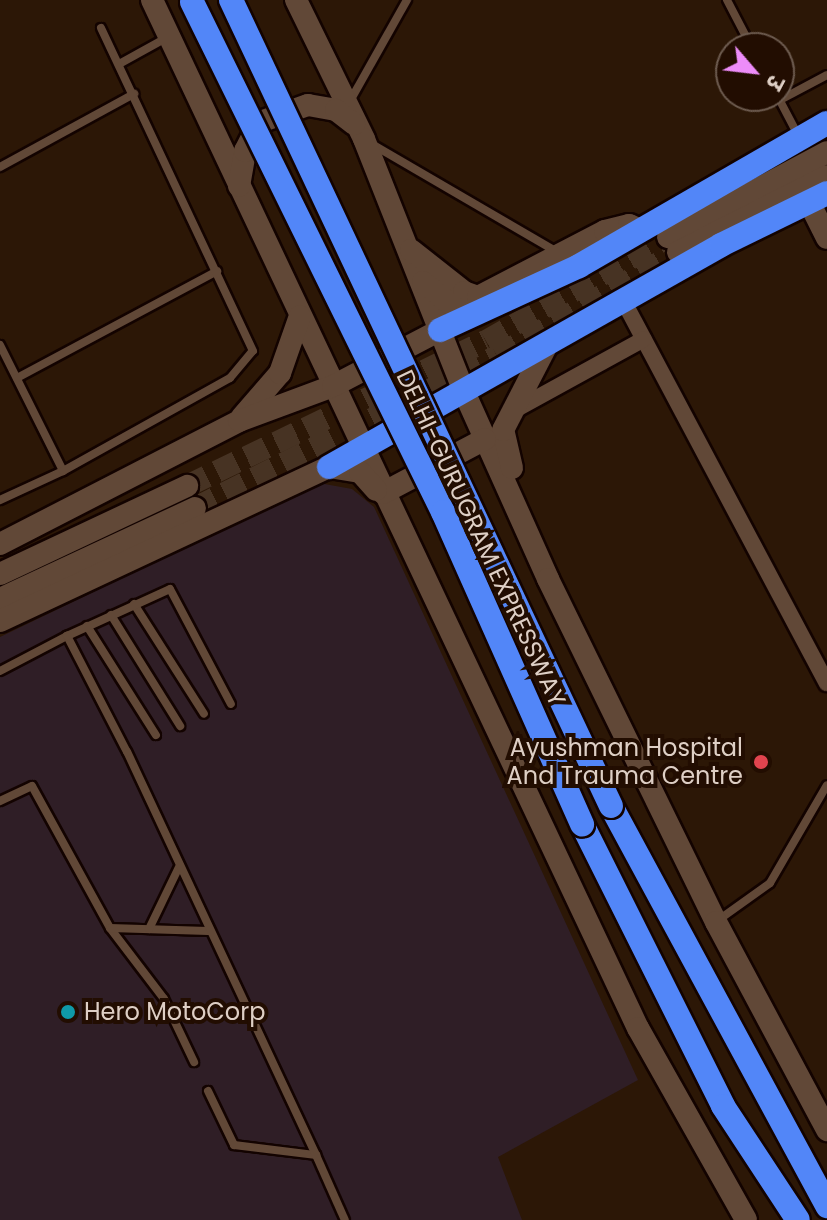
<!DOCTYPE html>
<meta charset="utf-8">
<style>
body{margin:0}
#map{position:relative;width:827px;height:1220px;overflow:hidden;background:#2c1706;font-family:Poppins,"Noto Sans Devanagari",sans-serif}
div>[style]{position:absolute}
[style*='--x']{left:calc(var(--x)*1px);top:calc(var(--y)*1px);width:calc(var(--w)*1px);rotate:calc(var(--a)*1deg)}
.industrial>*{inset:0;background:#2f1e26}
.secondary-tunnel>*{height:22px;margin-top:-11px;transform-origin:0;background:repeating-linear-gradient(90deg,#473323 0 22px,transparent 0 33px)}
.roads{filter:drop-shadow(2px 0 #130300) drop-shadow(-2px 0 #130300) drop-shadow(0 2px #130300) drop-shadow(0 -2px #130300)}
.lane>*{height:8px;margin:-4px;padding:0 4px;transform-origin:4px;border-radius:4px;background:#614837}
.street>*{height:16px;margin:-8px;padding:0 8px;transform-origin:8px;border-radius:8px;background:#614837}
.secondary>*{height:22px;margin:-11px;padding:0 11px;transform-origin:11px;border-radius:11px;background:#614837}
.highway>*{height:24px;margin:-12px;padding:0 12px;transform-origin:12px;border-radius:12px;background:#5286f8}
.bridges{filter:drop-shadow(2px 0 #130300) drop-shadow(-2px 0 #130300) drop-shadow(0 2px #130300) drop-shadow(0 -2px #130300)}
.highway-bridge>*{height:24px;margin:-12px;padding:0 12px;transform-origin:12px;border-radius:12px;background:#5286f8}
.dots>*{width:22px;height:22px;translate:-50% -50%;box-sizing:border-box;border:4px solid #220d01;border-radius:50%}
span{translate:-50% -50%;white-space:nowrap;text-align:center;line-height:1.15;-webkit-text-stroke:8px #220d01;paint-order:stroke}
.street-label{font-size:24px;color:#decfc5}
.poi-label{font-size:24px;color:#decfc5}
.right{translate:-100% -50%;text-align:right}
.left{translate:0 -50%;text-align:left}
.north{position:absolute;left:715px;top:32px;width:80px;height:80px;box-sizing:border-box;background:#220d01;border:2px solid #6d5b4f;border-radius:50%;rotate:118deg;font-size:22px;font-weight:700;line-height:32px;text-align:center;color:#decfc5}
.north::after{content:'';display:block;margin:auto;width:28px;height:36px;background:#ed8cf9;clip-path:polygon(50% 0,100% 100%,50% 72%,0 100%)}
</style>
<div id="map">
<div class="industrial">
<div style="clip-path:polygon(319px 483px,352px 489px,374px 507px,638px 1080px,498px 1157px,522px 1220px,0 1220px,0 637px)"></div>
</div>
<div class="secondary-tunnel">
<div style="--x:187;--y:486;--w:332;--a:-25.9"></div>
<div style="--x:486;--y:341;--w:210;--a:-29.7"></div>
<div style="--x:195;--y:508;--w:338;--a:-26.7"></div>
<div style="--x:497;--y:356;--w:209;--a:-29.9"></div>
</div>
<div class="roads">
<div class="lane">
<div style="--x:727;--y:0;--w:54;--a:62.5"></div>
<div style="--x:119;--y:64;--w:56;--a:-28.9"></div>
<div style="--x:778;--y:97;--w:45;--a:62.3"></div>
<div style="--x:780;--y:100;--w:53;--a:-28"></div>
<div style="--x:350;--y:101;--w:116;--a:-60.6"></div>
<div style="--x:370;--y:143;--w:219;--a:30.2"></div>
<div style="--x:0;--y:167;--w:153;--a:-28.6"></div>
<div style="--x:0;--y:345;--w:141;--a:63.4"></div>
<div style="--x:17;--y:378;--w:227;--a:-28.1"></div>
<div style="--x:0;--y:500;--w:69;--a:-24.7"></div>
<div style="--x:63;--y:471;--w:191;--a:-29.1"></div>
<div style="--x:230;--y:378;--w:35;--a:-50"></div>
<div style="--x:253;--y:351;--w:357;--a:-115.2"></div>
<div style="--x:134;--y:604;--w:130;--a:57.5"></div>
<div style="--x:111;--y:615;--w:131;--a:58.1"></div>
<div style="--x:87;--y:626;--w:129;--a:57.7"></div>
<div style="--x:0;--y:671;--w:76;--a:-27.6"></div>
<div style="--x:0;--y:801;--w:35;--a:-25"></div>
<div style="--x:32;--y:786;--w:162;--a:61.2"></div>
<div style="--x:110;--y:928;--w:89;--a:52.7"></div>
<div style="--x:164;--y:999;--w:70;--a:64.5"></div>
<div style="--x:717;--y:921;--w:65;--a:-35.6"></div>
<div style="--x:770;--y:883;--w:113;--a:-59.8"></div>
<div style="--x:110;--y:928;--w:98;--a:1.8"></div>
<div style="--x:149;--y:929;--w:69;--a:-64.2"></div>
<div style="--x:208;--y:1091;--w:60;--a:64.3"></div>
<div style="--x:234;--y:1145;--w:83;--a:7"></div>
<div style="--x:316;--y:1155;--w:445;--a:-115.1"></div>
<div style="--x:127;--y:752;--w:131;--a:-117.3"></div>
<div style="--x:67;--y:636;--w:113;--a:-24.5"></div>
<div style="--x:170;--y:589;--w:130;--a:62.1"></div>
<div style="--x:316;--y:1155;--w:71;--a:66"></div>
</div>
<div class="street">
<div style="--x:623;--y:300;--w:434;--a:62"></div>
<div style="--x:513;--y:411;--w:149;--a:-28.8"></div>
</div>
<div class="secondary">
<div style="--x:152;--y:0;--w:1137;--a:64.7"></div>
<div style="--x:638;--y:1028;--w:220;--a:60.6"></div>
<div style="--x:296;--y:0;--w:155;--a:63.9"></div>
<div style="--x:364;--y:139;--w:274;--a:68.4"></div>
<div style="--x:465;--y:394;--w:203;--a:65.8"></div>
<div style="--x:548;--y:579;--w:382;--a:63.9"></div>
<div style="--x:716;--y:922;--w:236;--a:61.9"></div>
<div style="--x:239;--y:186;--w:36;--a:-80"></div>
<div style="--x:245;--y:151;--w:33;--a:-63"></div>
<div style="--x:260;--y:122;--w:51;--a:-19.5"></div>
<div style="--x:308;--y:105;--w:28;--a:10"></div>
<div style="--x:336;--y:110;--w:23;--a:38"></div>
<div style="--x:809;--y:202;--w:40;--a:63.4"></div>
<div style="--x:668;--y:237;--w:180;--a:-28.1"></div>
<div style="--x:411;--y:250;--w:68;--a:38.4"></div>
<div style="--x:464;--y:292;--w:15;--a:20"></div>
<div style="--x:478;--y:297;--w:143;--a:-27.5"></div>
<div style="--x:605;--y:231;--w:25;--a:-14"></div>
<div style="--x:629;--y:225;--w:13;--a:23"></div>
<div style="--x:678;--y:252;--w:167;--a:-27"></div>
<div style="--x:423;--y:282;--w:57;--a:39.3"></div>
<div style="--x:242;--y:417;--w:58;--a:-49.2"></div>
<div style="--x:280;--y:373;--w:60;--a:-70.7"></div>
<div style="--x:512;--y:468;--w:39;--a:-103"></div>
<div style="--x:503;--y:430;--w:98;--a:-62.7"></div>
<div style="--x:383;--y:493;--w:115;--a:-27.9"></div>
<div style="--x:0;--y:544;--w:269;--a:-27.2"></div>
<div style="--x:239;--y:421;--w:100;--a:-20.4"></div>
<div style="--x:333;--y:386;--w:121;--a:-27.6"></div>
<div style="--x:0;--y:574;--w:207;--a:-25.2"></div>
<div style="--x:0;--y:599;--w:215;--a:-25"></div>
<div style="--x:0;--y:621;--w:363;--a:-25.1"></div>
<div style="--x:329;--y:467;--w:31;--a:9"></div>
<div style="--x:360;--y:472;--w:24;--a:48"></div>
</div>
<div class="highway">
<div style="--x:440;--y:330;--w:153;--a:-24.7"></div>
<div style="--x:579;--y:266;--w:286;--a:-30"></div>
<div style="--x:329;--y:467;--w:450;--a:-29.5"></div>
<div style="--x:721;--y:245;--w:118;--a:-26.1"></div>
<div style="--x:611;--y:806;--w:455;--a:61.6"></div>
<div style="--x:582;--y:824;--w:315;--a:63.4"></div>
<div style="--x:723;--y:1106;--w:136;--a:56.7"></div>
</div>
</div>
<div class="bridges">
<div class="highway-bridge">
<div style="--x:231;--y:0;--w:891;--a:64.76"></div>
<div style="--x:192;--y:2;--w:568;--a:63.8"></div>
<div style="--x:443;--y:512;--w:342;--a:66"></div>
</div>
</div>
<div class="dots">
<div style="left:761px;top:762px;background:#e0444e"></div>
<div style="left:68px;top:1012px;background:#0f9aa8"></div>
</div>
<div class="street-label">
<span style="left:481px;top:538px;rotate:65deg">DELHI-GURUGRAM EXPRESSWAY</span>
</div>
<div class="poi-label">
<span class="right" style="left:743px;top:762px">Ayushman Hospital<br>And Trauma Centre</span>
<span class="left" style="left:84px;top:1012px">Hero MotoCorp</span>
</div>
<div class="north">उ</div>
</div>
